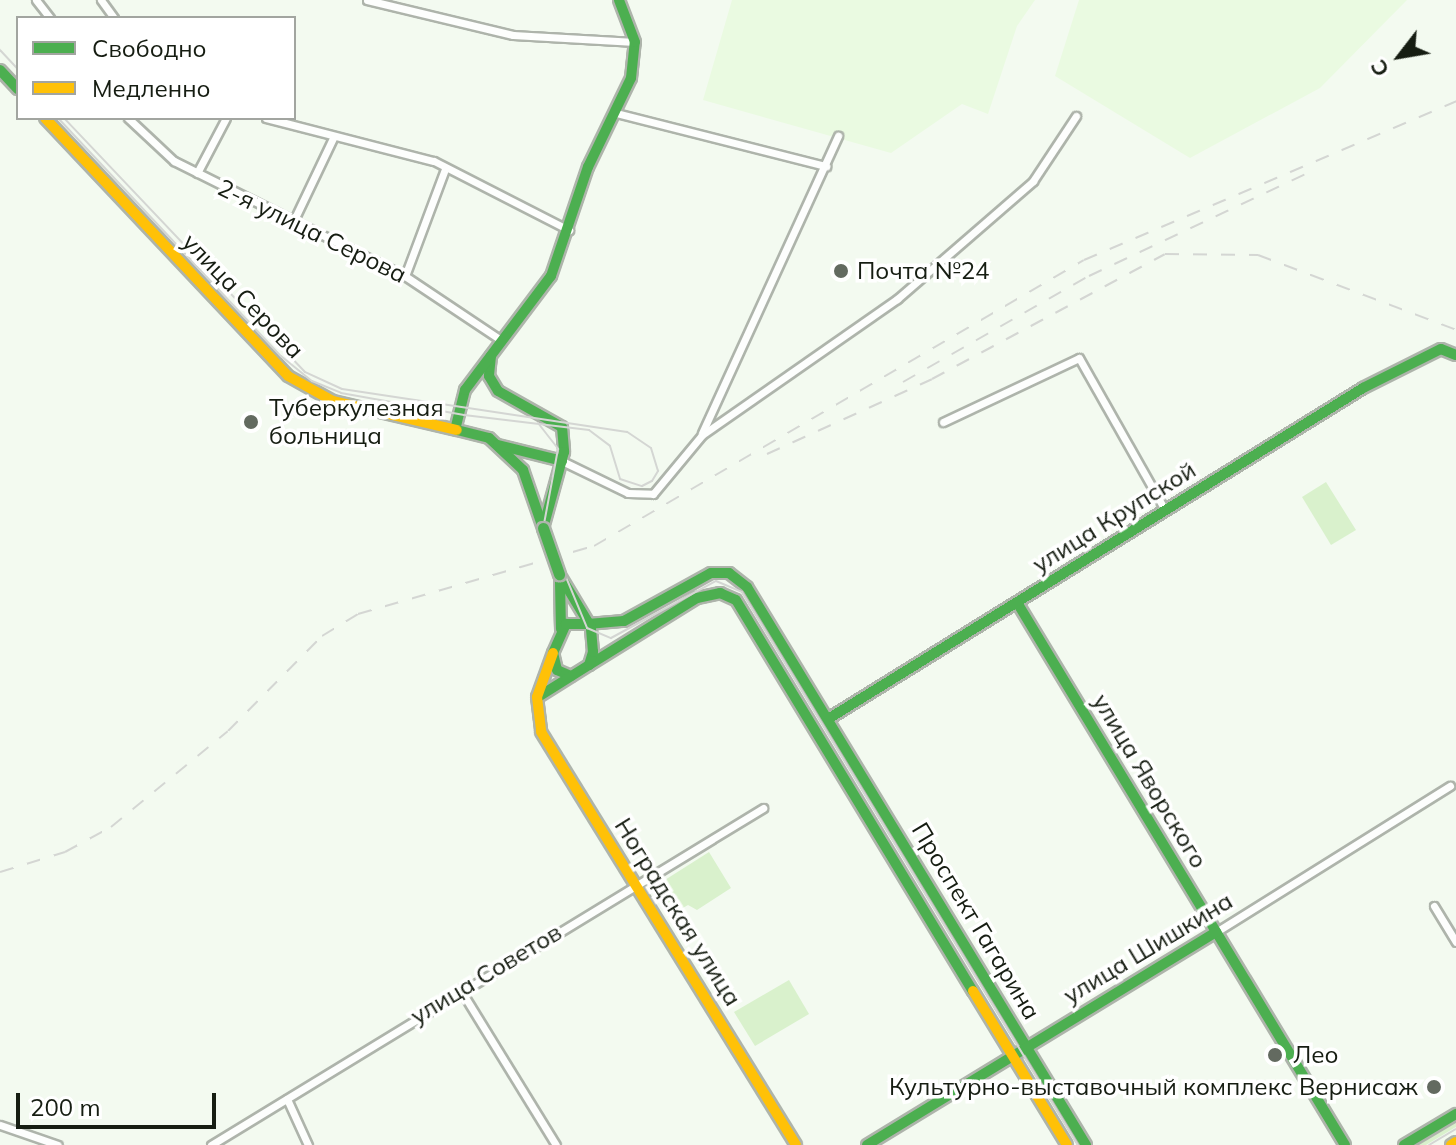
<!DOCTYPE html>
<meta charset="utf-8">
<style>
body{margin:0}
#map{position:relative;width:1456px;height:1145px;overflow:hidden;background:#f3faf0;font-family:Mulish,sans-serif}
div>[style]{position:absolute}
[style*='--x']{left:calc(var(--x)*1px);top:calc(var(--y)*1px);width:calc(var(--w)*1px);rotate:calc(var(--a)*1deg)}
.built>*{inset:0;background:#eafae1}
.green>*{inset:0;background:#d9f1cc}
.roads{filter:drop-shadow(2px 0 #aeb4ab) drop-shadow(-2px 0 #aeb4ab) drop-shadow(0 2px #aeb4ab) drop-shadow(0 -2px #aeb4ab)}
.street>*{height:7px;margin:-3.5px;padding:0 3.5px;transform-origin:3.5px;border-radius:3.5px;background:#fdfefd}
.fast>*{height:10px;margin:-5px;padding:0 5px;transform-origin:5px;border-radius:5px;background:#4caf50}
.slow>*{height:10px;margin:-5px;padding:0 5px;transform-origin:5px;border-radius:5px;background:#ffc107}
.tram>*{height:2px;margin:-1px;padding:0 1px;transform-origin:1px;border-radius:1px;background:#d4d6d3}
.rail>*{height:2px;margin-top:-1px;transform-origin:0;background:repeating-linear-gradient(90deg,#d4d6d3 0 14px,transparent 0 28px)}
.bridges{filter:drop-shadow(2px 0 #aeb4ab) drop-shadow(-2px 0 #aeb4ab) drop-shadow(0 2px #aeb4ab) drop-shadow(0 -2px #aeb4ab)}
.fast-bridge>*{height:11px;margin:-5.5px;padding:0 5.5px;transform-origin:5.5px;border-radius:5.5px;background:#4caf50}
.dots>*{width:22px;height:22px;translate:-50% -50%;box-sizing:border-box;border:4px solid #fff;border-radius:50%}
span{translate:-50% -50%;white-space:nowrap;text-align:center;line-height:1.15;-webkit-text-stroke:7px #fff;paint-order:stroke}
.street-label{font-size:24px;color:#161d12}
.poi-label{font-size:24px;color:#161d12}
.left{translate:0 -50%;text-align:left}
.right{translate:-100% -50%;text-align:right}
.legend{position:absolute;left:16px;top:16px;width:280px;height:104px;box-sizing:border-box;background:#fff;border:2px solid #a2a5a0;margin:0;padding:10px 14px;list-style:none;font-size:24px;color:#161d12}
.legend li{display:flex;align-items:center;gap:16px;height:40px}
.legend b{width:40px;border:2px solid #a2a5a0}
.north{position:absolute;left:1360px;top:16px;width:80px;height:80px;-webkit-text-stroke:6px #fff;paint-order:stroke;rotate:239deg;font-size:22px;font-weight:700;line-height:32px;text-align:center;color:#161d12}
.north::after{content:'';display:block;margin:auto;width:28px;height:36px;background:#161d12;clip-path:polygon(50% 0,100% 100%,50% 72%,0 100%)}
.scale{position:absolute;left:16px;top:1093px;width:200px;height:36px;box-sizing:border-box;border:4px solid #161d12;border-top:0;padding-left:10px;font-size:24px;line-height:28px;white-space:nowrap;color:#161d12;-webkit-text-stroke:6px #fff;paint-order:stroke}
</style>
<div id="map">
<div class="built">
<div style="clip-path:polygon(732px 0,1035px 0,1017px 26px,988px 114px,962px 104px,891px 153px,703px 100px)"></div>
<div style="clip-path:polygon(1079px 0,1407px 0,1320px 88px,1190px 158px,1055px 76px)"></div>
</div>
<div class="green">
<div style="clip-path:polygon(1326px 482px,1356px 530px,1331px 545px,1302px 497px)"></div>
<div style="clip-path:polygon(709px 852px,731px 888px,697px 910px,688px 905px,674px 913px,657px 885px)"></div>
<div style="clip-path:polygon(789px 980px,809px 1014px,755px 1046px,734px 1012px)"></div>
<div style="clip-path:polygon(1456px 1115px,1456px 1127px,1426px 1145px,1407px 1145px)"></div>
</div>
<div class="roads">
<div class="street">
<div style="--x:36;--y:0;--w:23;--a:52"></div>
<div style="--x:101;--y:0;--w:22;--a:54"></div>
<div style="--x:367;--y:0;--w:150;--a:13.5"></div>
<div style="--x:513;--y:35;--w:122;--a:3.3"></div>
<div style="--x:616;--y:113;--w:217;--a:14.2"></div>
<div style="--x:128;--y:118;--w:63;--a:43.1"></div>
<div style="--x:174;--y:161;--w:258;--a:26.5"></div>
<div style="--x:405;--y:276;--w:115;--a:33.7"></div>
<div style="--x:266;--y:118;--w:173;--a:14.4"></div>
<div style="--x:434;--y:161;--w:152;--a:27.1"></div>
<div style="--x:197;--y:173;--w:62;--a:-62.2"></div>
<div style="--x:293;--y:222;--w:93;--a:-64.5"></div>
<div style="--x:405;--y:276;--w:114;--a:-69.5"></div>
<div style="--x:943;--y:422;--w:150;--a:-25.2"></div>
<div style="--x:1079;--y:358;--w:175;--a:60.5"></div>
<div style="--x:702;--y:433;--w:327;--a:-65.4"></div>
<div style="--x:562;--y:461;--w:73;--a:25.9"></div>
<div style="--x:628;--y:493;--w:25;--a:2"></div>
<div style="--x:653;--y:494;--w:77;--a:-50.3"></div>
<div style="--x:702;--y:435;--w:238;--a:-34.9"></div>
<div style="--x:897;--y:299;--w:180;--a:-40.9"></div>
<div style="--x:1033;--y:181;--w:78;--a:-56.5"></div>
<div style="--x:1434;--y:906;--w:42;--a:58.6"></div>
<div style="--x:1216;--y:932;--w:276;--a:-32"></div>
<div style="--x:460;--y:989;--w:183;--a:58.4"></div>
<div style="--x:287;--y:1099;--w:51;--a:65.5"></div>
<div style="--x:0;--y:1125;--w:61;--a:19"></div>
<div style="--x:211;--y:1145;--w:647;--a:-31.4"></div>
</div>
<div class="fast">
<div style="--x:0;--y:70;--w:26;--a:47"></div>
<div style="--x:491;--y:356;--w:20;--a:96"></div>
<div style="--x:489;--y:376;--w:17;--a:59"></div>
<div style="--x:498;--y:391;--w:73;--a:29.4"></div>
<div style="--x:562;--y:427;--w:25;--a:85"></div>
<div style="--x:564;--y:452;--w:79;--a:105.4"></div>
<div style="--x:456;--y:426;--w:37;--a:-76"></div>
<div style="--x:465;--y:390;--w:143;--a:-53"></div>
<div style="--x:551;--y:276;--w:115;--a:-71.3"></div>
<div style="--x:588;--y:167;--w:99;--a:-64.2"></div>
<div style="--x:631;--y:78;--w:36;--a:-84"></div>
<div style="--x:635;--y:42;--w:45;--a:-110.9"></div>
<div style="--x:457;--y:430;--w:33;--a:14"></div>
<div style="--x:489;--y:438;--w:47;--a:43.3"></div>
<div style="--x:523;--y:470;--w:61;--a:71"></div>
<div style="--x:498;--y:445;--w:66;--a:14"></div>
<div style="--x:560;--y:582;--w:47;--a:88.8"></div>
<div style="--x:1018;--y:604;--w:632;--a:58.85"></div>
<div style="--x:588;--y:624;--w:36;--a:-5"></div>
<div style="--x:624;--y:621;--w:99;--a:-28.9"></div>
<div style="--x:711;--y:573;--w:18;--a:0"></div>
<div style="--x:729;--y:573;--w:23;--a:38"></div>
<div style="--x:747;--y:587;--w:653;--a:58.72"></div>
<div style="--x:589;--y:665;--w:127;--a:-31.8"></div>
<div style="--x:697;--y:598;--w:24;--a:-12"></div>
<div style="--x:720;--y:593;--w:17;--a:24"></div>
<div style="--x:736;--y:600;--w:457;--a:58.8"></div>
<div style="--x:571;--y:676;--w:15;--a:-157"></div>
<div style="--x:557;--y:670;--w:17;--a:-103"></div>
<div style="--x:553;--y:653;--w:32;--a:-66"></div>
<div style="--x:566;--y:624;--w:22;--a:0"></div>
<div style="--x:538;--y:697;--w:60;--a:-32.1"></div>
<div style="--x:589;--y:665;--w:14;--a:-73"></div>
<div style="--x:593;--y:652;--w:25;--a:-95"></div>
<div style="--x:591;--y:627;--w:62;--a:-121.1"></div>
<div style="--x:828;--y:719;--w:629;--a:-31.74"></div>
<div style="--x:1363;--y:388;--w:87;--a:-26.6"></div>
<div style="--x:1441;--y:349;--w:16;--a:22"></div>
<div style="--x:867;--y:1145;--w:409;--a:-31.4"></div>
<div style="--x:1404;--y:1145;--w:61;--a:-30.8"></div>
</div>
<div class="slow">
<div style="--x:45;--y:118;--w:354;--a:46.7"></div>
<div style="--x:288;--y:376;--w:51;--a:29.1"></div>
<div style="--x:333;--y:401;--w:127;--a:13.2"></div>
<div style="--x:553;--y:653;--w:47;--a:110"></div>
<div style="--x:537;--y:697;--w:35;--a:83"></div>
<div style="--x:541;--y:732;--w:485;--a:58.3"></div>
<div style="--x:973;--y:991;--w:180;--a:58.6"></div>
<div style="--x:1451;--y:1145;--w:6;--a:-31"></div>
</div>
</div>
<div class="tram">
<div style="--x:0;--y:50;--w:26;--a:47"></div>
<div style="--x:58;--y:118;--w:326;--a:46.9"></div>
<div style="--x:281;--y:356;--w:40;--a:39"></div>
<div style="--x:312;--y:381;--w:31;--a:22"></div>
<div style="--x:341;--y:393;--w:125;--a:10.1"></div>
<div style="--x:464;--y:415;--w:126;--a:6.8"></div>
<div style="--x:589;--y:430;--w:26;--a:37"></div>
<div style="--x:610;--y:446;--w:34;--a:73"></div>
<div style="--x:620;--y:479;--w:23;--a:18"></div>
<div style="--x:642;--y:486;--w:11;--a:-27"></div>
<div style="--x:652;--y:481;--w:12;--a:-59"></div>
<div style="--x:658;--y:471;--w:24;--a:-107"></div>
<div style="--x:651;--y:448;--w:29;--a:-146"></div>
<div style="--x:627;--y:432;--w:288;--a:-171.4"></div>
<div style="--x:342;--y:389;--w:41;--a:-155.3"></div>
<div style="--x:305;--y:372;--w:350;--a:-133.5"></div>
<div style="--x:538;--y:423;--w:33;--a:52"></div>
<div style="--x:558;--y:449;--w:76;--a:100.6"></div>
<div style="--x:544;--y:524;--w:113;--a:67.5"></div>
<div style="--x:587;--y:628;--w:26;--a:23"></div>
<div style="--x:611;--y:638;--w:119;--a:-28.5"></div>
<div style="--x:716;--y:581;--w:28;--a:23"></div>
<div style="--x:742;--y:592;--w:647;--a:58.72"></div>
<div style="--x:1429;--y:1145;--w:31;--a:-31"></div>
</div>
<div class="rail">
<div style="--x:903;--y:382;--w:214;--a:-29.7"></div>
<div style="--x:1089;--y:276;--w:242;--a:-25.2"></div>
<div style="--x:767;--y:454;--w:181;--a:-24.4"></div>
<div style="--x:932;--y:379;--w:264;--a:-28.2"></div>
<div style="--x:1165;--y:254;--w:93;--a:0.6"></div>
<div style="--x:1258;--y:255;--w:212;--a:20.7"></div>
<div style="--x:0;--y:872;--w:68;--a:-17.1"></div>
<div style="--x:65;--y:852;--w:52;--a:-28.5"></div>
<div style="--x:111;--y:827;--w:151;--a:-39.4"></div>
<div style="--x:228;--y:731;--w:134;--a:-45.3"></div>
<div style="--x:322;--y:636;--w:42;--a:-31.4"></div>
<div style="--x:358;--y:614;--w:246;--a:-16.1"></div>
<div style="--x:594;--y:546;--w:567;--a:-30.27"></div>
<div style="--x:1084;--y:260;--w:405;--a:-23.1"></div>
</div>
<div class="bridges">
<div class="fast-bridge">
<div style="--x:543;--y:528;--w:49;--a:70.8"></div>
</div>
</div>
<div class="dots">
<div style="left:841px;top:271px;background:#636a60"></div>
<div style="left:251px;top:422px;background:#636a60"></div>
<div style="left:1275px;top:1055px;background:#636a60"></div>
<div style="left:1434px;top:1087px;background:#636a60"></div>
</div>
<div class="street-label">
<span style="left:312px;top:231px;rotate:26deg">2-я улица Серова</span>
<span style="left:243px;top:296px;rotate:46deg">улица Серова</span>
<span style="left:1114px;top:517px;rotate:-32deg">улица Крупской</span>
<span style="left:1150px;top:781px;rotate:59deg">улица Яворского</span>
<span style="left:678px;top:912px;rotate:58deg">Ноградская улица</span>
<span style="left:976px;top:921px;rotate:59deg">Проспект Гагарина</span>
<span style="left:1148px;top:948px;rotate:-31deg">улица Шишкина</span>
<span style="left:486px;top:974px;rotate:-31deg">улица Советов</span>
</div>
<div class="poi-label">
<span class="left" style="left:857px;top:271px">Почта №24</span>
<span class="left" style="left:269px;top:422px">Туберкулезная<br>больница</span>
<span class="left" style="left:1293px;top:1055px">Лео</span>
<span class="right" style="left:1418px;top:1087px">Культурно-выставочный комплекс Вернисаж</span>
</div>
<ul class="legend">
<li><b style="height:10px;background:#4caf50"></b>Свободно</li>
<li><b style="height:10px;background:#ffc107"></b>Медленно</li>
</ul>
<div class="north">С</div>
<div class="scale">200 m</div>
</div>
